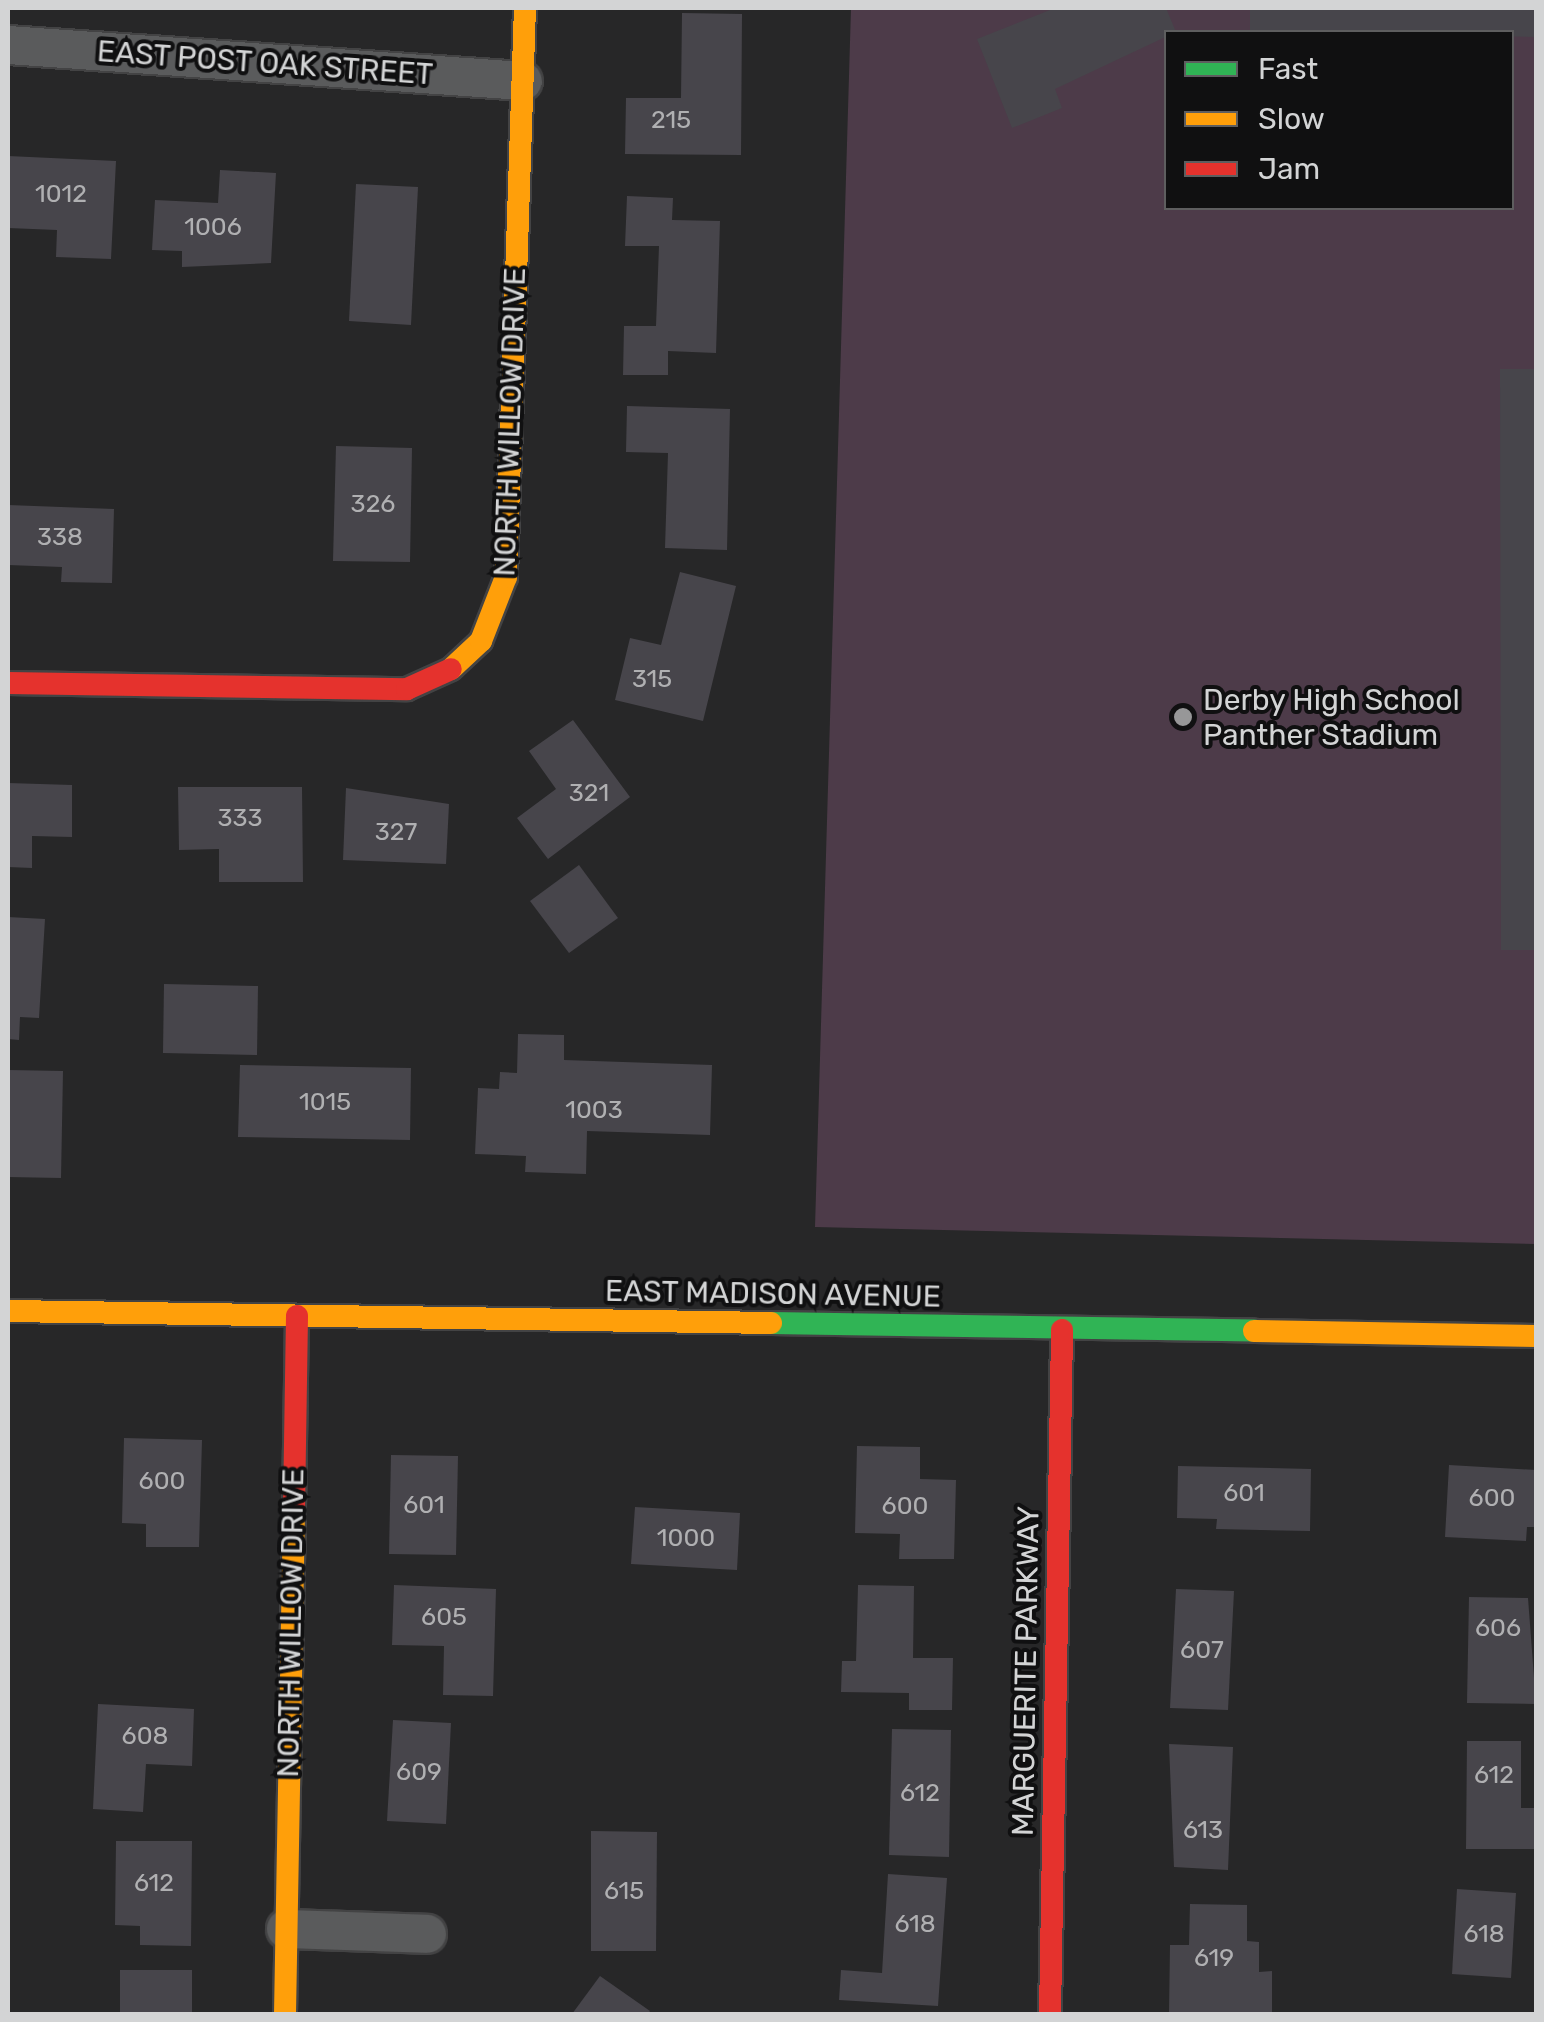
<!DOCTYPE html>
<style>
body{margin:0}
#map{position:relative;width:1544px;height:2022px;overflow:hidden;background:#272728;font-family:Rubik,sans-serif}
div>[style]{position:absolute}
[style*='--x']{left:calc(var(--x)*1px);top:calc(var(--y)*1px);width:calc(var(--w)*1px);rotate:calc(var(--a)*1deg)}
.green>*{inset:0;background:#4d3b49}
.building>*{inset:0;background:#47454b}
.roads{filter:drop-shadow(2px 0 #434344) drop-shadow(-2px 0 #434344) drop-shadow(0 2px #434344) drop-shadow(0 -2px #434344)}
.street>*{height:38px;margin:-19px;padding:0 19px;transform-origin:19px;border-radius:19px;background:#5a5b5c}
.fast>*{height:22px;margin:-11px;padding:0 11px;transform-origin:11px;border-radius:11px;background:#30b455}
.slow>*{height:22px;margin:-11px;padding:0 11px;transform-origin:11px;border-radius:11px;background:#ff9f0a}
.jam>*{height:22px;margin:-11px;padding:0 11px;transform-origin:11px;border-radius:11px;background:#e5322d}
.dots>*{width:28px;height:28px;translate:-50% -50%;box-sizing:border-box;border:5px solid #101011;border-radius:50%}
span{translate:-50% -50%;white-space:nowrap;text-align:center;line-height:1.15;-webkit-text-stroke:8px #101011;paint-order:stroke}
.number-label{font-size:25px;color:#b0b0b2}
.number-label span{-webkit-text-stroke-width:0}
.street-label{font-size:30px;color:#d3d4d5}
.poi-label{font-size:30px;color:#d3d4d5}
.left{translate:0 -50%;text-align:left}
.frame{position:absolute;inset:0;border:10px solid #d3d4d5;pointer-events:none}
.legend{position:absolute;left:1164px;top:30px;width:350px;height:180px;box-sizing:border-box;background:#101011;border:2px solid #5e5e5f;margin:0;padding:12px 18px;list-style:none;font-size:30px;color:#d3d4d5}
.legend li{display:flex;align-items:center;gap:20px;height:50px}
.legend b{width:50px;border:2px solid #5e5e5f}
</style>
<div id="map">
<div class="green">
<div style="clip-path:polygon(evenodd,851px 8px,1536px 8px,1536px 1244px,815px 1227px,851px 8px,1166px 32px,1512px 32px,1512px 208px,1166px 208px,1166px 32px)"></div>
</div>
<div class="building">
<div style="clip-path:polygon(1055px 8px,1166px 8px,1176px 32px,1055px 89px,1062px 108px,1012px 128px,977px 39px)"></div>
<div style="clip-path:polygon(1250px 8px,1536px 8px,1536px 37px,1250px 32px)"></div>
<div style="clip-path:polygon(682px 13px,742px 14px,741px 155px,625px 154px,626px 98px,681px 98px)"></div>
<div style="clip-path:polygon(8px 156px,116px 161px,111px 259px,56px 257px,57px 230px,8px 228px)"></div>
<div style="clip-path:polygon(220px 170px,276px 173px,271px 263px,182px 267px,182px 251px,152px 250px,155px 200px,218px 203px)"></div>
<div style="clip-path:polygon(356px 184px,418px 187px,411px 325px,349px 321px)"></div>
<div style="clip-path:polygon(627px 196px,673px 198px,672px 220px,720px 221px,716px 353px,668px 351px,668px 375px,623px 375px,624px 326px,656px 326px,659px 246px,625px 246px)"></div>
<div style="clip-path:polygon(1500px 369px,1536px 369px,1536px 950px,1501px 950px)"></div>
<div style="clip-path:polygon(627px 406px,730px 409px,727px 550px,665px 548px,668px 453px,626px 452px)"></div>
<div style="clip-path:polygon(336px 446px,412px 448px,410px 562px,333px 561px)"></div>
<div style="clip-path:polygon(8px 505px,114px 509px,112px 583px,61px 582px,62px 567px,8px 565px)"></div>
<div style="clip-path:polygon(680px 572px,736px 586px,703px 721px,615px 700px,630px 638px,661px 645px)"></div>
<div style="clip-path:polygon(573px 720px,630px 797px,548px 859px,517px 818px,556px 789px,529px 751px)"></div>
<div style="clip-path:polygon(8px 783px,72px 785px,72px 837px,32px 836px,32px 868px,8px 867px)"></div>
<div style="clip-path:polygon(178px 787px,302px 787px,303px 882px,219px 882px,219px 849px,179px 850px)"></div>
<div style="clip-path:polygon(346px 788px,449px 804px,446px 864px,343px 860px)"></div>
<div style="clip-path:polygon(579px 865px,618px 918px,569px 953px,530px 901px)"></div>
<div style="clip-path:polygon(8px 917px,45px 919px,39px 1018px,20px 1017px,19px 1040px,8px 1039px)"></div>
<div style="clip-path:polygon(164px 984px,258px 986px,257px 1055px,163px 1053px)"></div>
<div style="clip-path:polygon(518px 1034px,564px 1035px,564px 1060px,712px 1065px,710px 1135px,587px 1131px,586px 1174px,525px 1172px,526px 1156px,475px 1154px,478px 1088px,499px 1089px,500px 1072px,517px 1073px)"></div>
<div style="clip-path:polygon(240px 1065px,411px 1068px,410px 1140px,238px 1137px)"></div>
<div style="clip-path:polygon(8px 1070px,63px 1071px,61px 1178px,8px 1177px)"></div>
<div style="clip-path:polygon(124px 1438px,202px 1440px,199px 1547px,146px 1547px,146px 1524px,122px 1523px)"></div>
<div style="clip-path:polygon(857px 1446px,920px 1447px,920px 1479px,956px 1480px,954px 1559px,899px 1559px,900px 1534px,855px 1533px)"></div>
<div style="clip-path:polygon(391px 1455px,458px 1456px,456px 1555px,389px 1554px)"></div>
<div style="clip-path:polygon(1449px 1465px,1536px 1470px,1536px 1527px,1527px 1527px,1526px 1541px,1445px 1537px)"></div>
<div style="clip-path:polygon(1178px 1466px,1311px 1469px,1310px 1531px,1216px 1529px,1217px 1519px,1177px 1518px)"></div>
<div style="clip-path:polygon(635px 1507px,740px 1513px,737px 1570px,631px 1564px)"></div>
<div style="clip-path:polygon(394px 1585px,496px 1589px,493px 1696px,443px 1695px,444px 1646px,392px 1645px)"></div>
<div style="clip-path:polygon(858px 1585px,914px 1586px,913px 1658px,953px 1658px,952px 1710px,909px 1710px,909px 1693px,841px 1692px,842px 1661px,856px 1661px)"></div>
<div style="clip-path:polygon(1176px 1589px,1234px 1591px,1228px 1710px,1170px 1708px)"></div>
<div style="clip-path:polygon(1469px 1597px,1528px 1598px,1536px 1704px,1467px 1703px)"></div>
<div style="clip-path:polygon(98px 1704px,194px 1709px,192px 1766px,146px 1764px,143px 1812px,93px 1809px)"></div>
<div style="clip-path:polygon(393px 1720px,451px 1723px,446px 1824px,387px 1821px)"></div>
<div style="clip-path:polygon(892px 1729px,951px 1730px,949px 1857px,889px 1855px)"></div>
<div style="clip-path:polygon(1467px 1741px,1521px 1741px,1521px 1808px,1536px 1808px,1536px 1849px,1466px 1849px)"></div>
<div style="clip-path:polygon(1169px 1744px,1233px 1747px,1228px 1870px,1174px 1867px)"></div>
<div style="clip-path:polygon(591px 1831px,657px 1832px,656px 1951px,591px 1951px)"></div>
<div style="clip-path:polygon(116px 1841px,192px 1841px,191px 1946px,140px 1945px,140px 1926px,115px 1925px)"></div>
<div style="clip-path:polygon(888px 1874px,947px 1878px,938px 2006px,839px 2000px,841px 1970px,882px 1973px)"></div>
<div style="clip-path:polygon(1457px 1889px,1516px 1893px,1511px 1978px,1452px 1974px)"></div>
<div style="clip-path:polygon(1190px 1904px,1247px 1905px,1247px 1941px,1259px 1942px,1259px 1972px,1272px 1971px,1272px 2014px,1169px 2014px,1170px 1945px,1189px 1945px)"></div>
<div style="clip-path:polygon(120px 1970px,192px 1970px,192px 2014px,120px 2014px)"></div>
<div style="clip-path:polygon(600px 1976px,650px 2011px,648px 2014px,572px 2014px)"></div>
</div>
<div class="roads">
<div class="street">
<div style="--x:8;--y:45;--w:516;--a:4"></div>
<div style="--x:286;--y:1929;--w:141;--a:2"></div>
</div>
<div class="fast">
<div style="--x:771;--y:1323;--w:483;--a:0.9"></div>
</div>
<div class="slow">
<div style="--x:451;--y:669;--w:41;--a:-43"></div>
<div style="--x:481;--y:641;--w:69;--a:-68.7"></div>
<div style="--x:506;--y:577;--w:569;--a:-88.09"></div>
<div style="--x:8;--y:1311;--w:763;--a:0.9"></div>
<div style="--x:1254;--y:1331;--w:282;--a:1"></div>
<div style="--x:285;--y:2014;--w:507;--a:-88.98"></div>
</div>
<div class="jam">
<div style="--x:8;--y:683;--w:399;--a:0.9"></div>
<div style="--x:407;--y:689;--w:48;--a:-24.4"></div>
<div style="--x:294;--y:1507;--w:191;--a:-89.1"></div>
<div style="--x:1050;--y:2014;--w:684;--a:-88.99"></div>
</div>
</div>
<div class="dots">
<div style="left:1183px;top:717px;background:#979798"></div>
</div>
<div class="number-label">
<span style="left:671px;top:120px">215</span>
<span style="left:61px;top:194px">1012</span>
<span style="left:213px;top:227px">1006</span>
<span style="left:373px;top:504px">326</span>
<span style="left:60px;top:537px">338</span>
<span style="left:652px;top:679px">315</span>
<span style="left:589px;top:793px">321</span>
<span style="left:240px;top:818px">333</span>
<span style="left:396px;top:832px">327</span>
<span style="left:325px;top:1102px">1015</span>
<span style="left:594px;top:1110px">1003</span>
<span style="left:162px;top:1481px">600</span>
<span style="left:1244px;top:1493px">601</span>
<span style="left:1492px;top:1498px">600</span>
<span style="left:424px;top:1505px">601</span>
<span style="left:905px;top:1506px">600</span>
<span style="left:686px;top:1538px">1000</span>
<span style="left:444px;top:1617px">605</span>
<span style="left:1498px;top:1628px">606</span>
<span style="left:1202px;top:1650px">607</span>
<span style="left:145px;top:1736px">608</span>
<span style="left:419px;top:1772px">609</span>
<span style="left:1494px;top:1775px">612</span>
<span style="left:920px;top:1793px">612</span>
<span style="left:1203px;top:1830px">613</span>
<span style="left:154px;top:1883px">612</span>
<span style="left:624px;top:1891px">615</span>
<span style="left:915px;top:1924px">618</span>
<span style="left:1484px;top:1934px">618</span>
<span style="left:1214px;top:1958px">619</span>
</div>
<div class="street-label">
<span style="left:265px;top:63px;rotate:4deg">EAST POST OAK STREET</span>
<span style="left:510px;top:422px;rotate:-88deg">NORTH WILLOW DRIVE</span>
<span style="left:773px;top:1294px;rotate:1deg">EAST MADISON AVENUE</span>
<span style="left:291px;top:1623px;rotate:-89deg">NORTH WILLOW DRIVE</span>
<span style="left:1026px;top:1671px;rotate:-89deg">MARGUERITE PARKWAY</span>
</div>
<div class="poi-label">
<span class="left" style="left:1203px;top:717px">Derby High School<br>Panther Stadium</span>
</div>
<div class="frame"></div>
<ul class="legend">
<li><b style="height:12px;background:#30b455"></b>Fast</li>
<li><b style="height:12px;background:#ff9f0a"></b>Slow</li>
<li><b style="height:12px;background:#e5322d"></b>Jam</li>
</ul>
</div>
